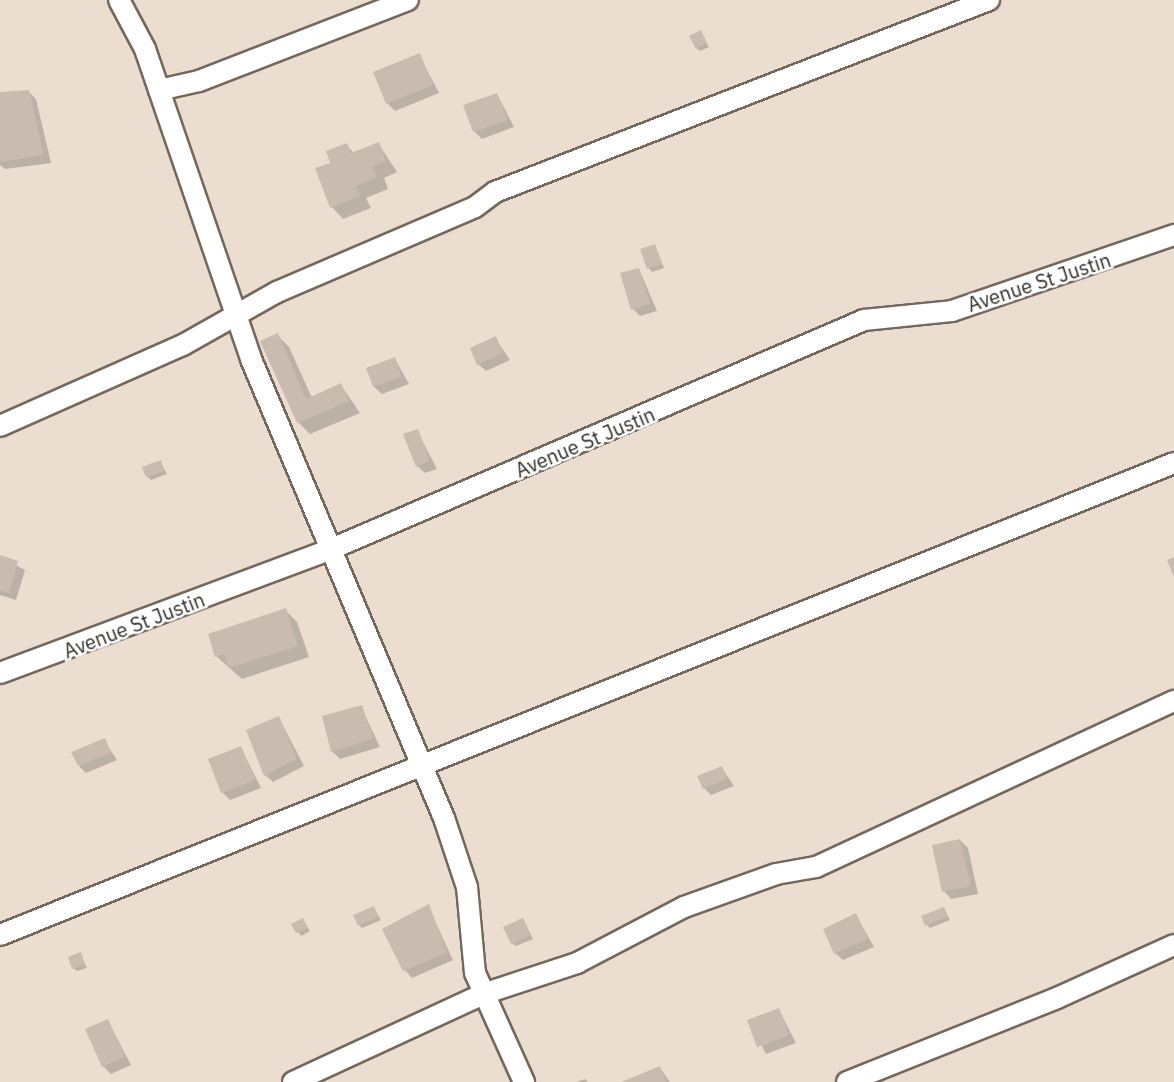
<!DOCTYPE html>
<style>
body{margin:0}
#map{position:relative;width:1174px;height:1082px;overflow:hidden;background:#ebded1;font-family:"IBM Plex Sans",sans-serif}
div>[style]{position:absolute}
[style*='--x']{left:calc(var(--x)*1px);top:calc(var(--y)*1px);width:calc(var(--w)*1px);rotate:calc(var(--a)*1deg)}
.shadow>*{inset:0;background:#0003}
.building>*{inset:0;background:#c9bbaf}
.roads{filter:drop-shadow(2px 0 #74685d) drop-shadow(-2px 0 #74685d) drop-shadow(0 2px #74685d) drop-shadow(0 -2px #74685d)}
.street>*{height:20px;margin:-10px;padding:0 10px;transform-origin:10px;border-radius:10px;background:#fff}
span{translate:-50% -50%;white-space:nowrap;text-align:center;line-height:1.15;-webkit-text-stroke:5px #fff;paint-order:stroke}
.street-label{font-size:20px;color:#332e29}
</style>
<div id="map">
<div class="shadow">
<div style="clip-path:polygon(700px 32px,709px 47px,700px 51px,697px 48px)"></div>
<div style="clip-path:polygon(419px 55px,439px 93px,395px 111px,387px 103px)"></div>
<div style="clip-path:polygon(28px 91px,36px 99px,51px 163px,5px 169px,0 165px,0 93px)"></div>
<div style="clip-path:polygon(497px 94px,514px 127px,482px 139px,474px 131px)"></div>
<div style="clip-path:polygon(378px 143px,397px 172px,384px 178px,388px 189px,366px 198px,371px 208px,343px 219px,332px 207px,332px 163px,346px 145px,354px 153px)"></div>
<div style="clip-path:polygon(655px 246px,664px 268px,652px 272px,649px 268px)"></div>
<div style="clip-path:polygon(639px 269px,657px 311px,640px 316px,633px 309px)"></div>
<div style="clip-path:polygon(277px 335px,289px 347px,312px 398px,341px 385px,360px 413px,310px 434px,299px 423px,262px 342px)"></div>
<div style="clip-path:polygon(495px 338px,510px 360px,486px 371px,478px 364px)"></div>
<div style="clip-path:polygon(395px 359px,409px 384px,382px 394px,374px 387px)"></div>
<div style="clip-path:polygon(417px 431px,437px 469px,425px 473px,417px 466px)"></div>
<div style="clip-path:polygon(160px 462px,167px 474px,151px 480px,147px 476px)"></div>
<div style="clip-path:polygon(0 557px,25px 570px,16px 600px,0 595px)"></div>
<div style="clip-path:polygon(285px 610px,297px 622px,309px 657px,242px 679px,216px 656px)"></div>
<div style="clip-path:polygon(361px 707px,380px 747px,340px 759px,332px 751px)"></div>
<div style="clip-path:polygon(279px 718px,304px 766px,273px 782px,265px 775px)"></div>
<div style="clip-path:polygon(104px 740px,117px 760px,86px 773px,79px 766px)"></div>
<div style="clip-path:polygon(241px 748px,261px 788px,230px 800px,222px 792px)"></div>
<div style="clip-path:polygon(722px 768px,734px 786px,711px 795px,704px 788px)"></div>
<div style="clip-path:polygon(960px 840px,968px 848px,978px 894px,951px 899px,944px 891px)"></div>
<div style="clip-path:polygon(428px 906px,453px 960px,412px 978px,405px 970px)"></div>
<div style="clip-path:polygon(374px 908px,381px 920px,362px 928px,359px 925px)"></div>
<div style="clip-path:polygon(943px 908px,950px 920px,930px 928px,927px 925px)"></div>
<div style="clip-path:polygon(856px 915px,874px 947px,843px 960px,835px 953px)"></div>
<div style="clip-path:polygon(303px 920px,310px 931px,301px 936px,293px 924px)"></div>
<div style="clip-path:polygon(523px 920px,533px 939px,516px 946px,512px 943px)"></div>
<div style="clip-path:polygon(80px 954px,87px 968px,77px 971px,73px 968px)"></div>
<div style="clip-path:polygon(779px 1010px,796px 1043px,766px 1054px,749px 1021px)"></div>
<div style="clip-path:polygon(108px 1021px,131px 1065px,111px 1074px,103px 1066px)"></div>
<div style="clip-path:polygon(660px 1068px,670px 1082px,625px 1082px)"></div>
<div style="clip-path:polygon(585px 1079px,588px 1082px,576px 1082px)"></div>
</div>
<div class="building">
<div style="clip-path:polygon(701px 30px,707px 43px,696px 49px,689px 36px)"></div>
<div style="clip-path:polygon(420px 53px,433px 85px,386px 104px,373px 72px)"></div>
<div style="clip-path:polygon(29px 90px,44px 155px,0 162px,0 92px)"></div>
<div style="clip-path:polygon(497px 93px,508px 120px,473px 132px,463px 105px)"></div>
<div style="clip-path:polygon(379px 142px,386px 161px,373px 166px,377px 177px,356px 186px,360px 196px,330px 208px,315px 168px,330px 163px,326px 151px,347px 143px,351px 153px)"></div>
<div style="clip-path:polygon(655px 244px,662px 264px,647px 269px,640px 249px)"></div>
<div style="clip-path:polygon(639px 268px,650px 304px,631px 310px,620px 273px)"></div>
<div style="clip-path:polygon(278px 333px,306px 399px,341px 383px,349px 401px,297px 423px,260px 341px)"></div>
<div style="clip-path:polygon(496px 336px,503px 353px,477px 365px,470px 348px)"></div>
<div style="clip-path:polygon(395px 357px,402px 377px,373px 387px,366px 368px)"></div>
<div style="clip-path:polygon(418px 429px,430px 461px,416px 467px,403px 434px)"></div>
<div style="clip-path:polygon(161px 460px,164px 471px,146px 477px,142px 467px)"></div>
<div style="clip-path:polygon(0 555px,18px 561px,9px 593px,0 590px)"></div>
<div style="clip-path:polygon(1174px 557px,1174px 577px,1167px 560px)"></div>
<div style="clip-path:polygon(286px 608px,298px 646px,229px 668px,224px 654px,215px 657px,208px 634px)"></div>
<div style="clip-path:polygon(362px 705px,373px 739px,331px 752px,322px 716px)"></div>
<div style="clip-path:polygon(279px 716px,297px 759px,264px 776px,246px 730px)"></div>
<div style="clip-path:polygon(105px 738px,111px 753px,78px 766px,71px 752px)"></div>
<div style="clip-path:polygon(241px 746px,255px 780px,221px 793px,208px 759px)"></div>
<div style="clip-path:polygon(722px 766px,727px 779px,703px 789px,697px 776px)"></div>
<div style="clip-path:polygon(960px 839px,971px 886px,942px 892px,932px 845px)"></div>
<div style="clip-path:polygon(429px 904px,447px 953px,403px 971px,382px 929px)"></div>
<div style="clip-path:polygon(374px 906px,378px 917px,358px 926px,353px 915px)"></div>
<div style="clip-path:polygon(944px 907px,948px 916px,925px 926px,921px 916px)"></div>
<div style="clip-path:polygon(856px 913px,868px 939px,834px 954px,823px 929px)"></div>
<div style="clip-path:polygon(303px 918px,308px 928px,296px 933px,291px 924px)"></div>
<div style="clip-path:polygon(523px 918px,531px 935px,511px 944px,503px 927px)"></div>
<div style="clip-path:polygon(81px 952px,85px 964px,72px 969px,68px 957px)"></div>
<div style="clip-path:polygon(779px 1008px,789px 1035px,757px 1047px,747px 1020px)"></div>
<div style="clip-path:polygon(108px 1019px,125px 1057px,102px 1067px,85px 1029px)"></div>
<div style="clip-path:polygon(660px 1066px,666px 1082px,621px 1082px)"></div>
</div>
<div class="roads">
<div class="street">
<div style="--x:119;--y:0;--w:55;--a:62"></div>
<div style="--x:145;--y:49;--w:328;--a:71.1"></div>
<div style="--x:251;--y:359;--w:498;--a:67.2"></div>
<div style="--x:444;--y:818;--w:73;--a:71.6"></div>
<div style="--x:467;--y:887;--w:86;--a:84.7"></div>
<div style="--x:475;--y:973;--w:120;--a:65.8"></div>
<div style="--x:159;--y:90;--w:41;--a:-12.7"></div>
<div style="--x:199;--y:81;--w:224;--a:-21.2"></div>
<div style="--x:0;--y:426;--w:200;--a:-23.9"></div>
<div style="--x:183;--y:345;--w:108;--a:-29.4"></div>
<div style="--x:277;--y:292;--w:215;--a:-23.2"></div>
<div style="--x:475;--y:207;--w:25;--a:-37"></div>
<div style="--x:495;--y:192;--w:530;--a:-21.24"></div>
<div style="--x:0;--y:673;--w:351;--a:-20.5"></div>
<div style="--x:329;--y:550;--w:582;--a:-23.26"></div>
<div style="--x:864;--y:320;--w:88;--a:-5.8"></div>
<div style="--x:952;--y:311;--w:235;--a:-18.9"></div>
<div style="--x:0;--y:935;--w:1265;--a:-21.9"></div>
<div style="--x:293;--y:1082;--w:213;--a:-24.8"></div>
<div style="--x:486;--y:993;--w:96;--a:-18.2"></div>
<div style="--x:577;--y:963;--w:121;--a:-27.6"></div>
<div style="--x:684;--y:907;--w:98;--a:-19.7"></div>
<div style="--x:776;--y:874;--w:41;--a:-9.9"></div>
<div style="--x:816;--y:867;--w:395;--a:-24.9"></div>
<div style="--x:847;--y:1082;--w:226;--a:-21.8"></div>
<div style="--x:1057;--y:998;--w:128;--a:-24.4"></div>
</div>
</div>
<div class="street-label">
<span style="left:1039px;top:282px;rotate:-18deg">Avenue St Justin</span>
<span style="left:585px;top:442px;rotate:-23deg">Avenue St Justin</span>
<span style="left:134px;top:625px;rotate:-21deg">Avenue St Justin</span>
</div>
</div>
